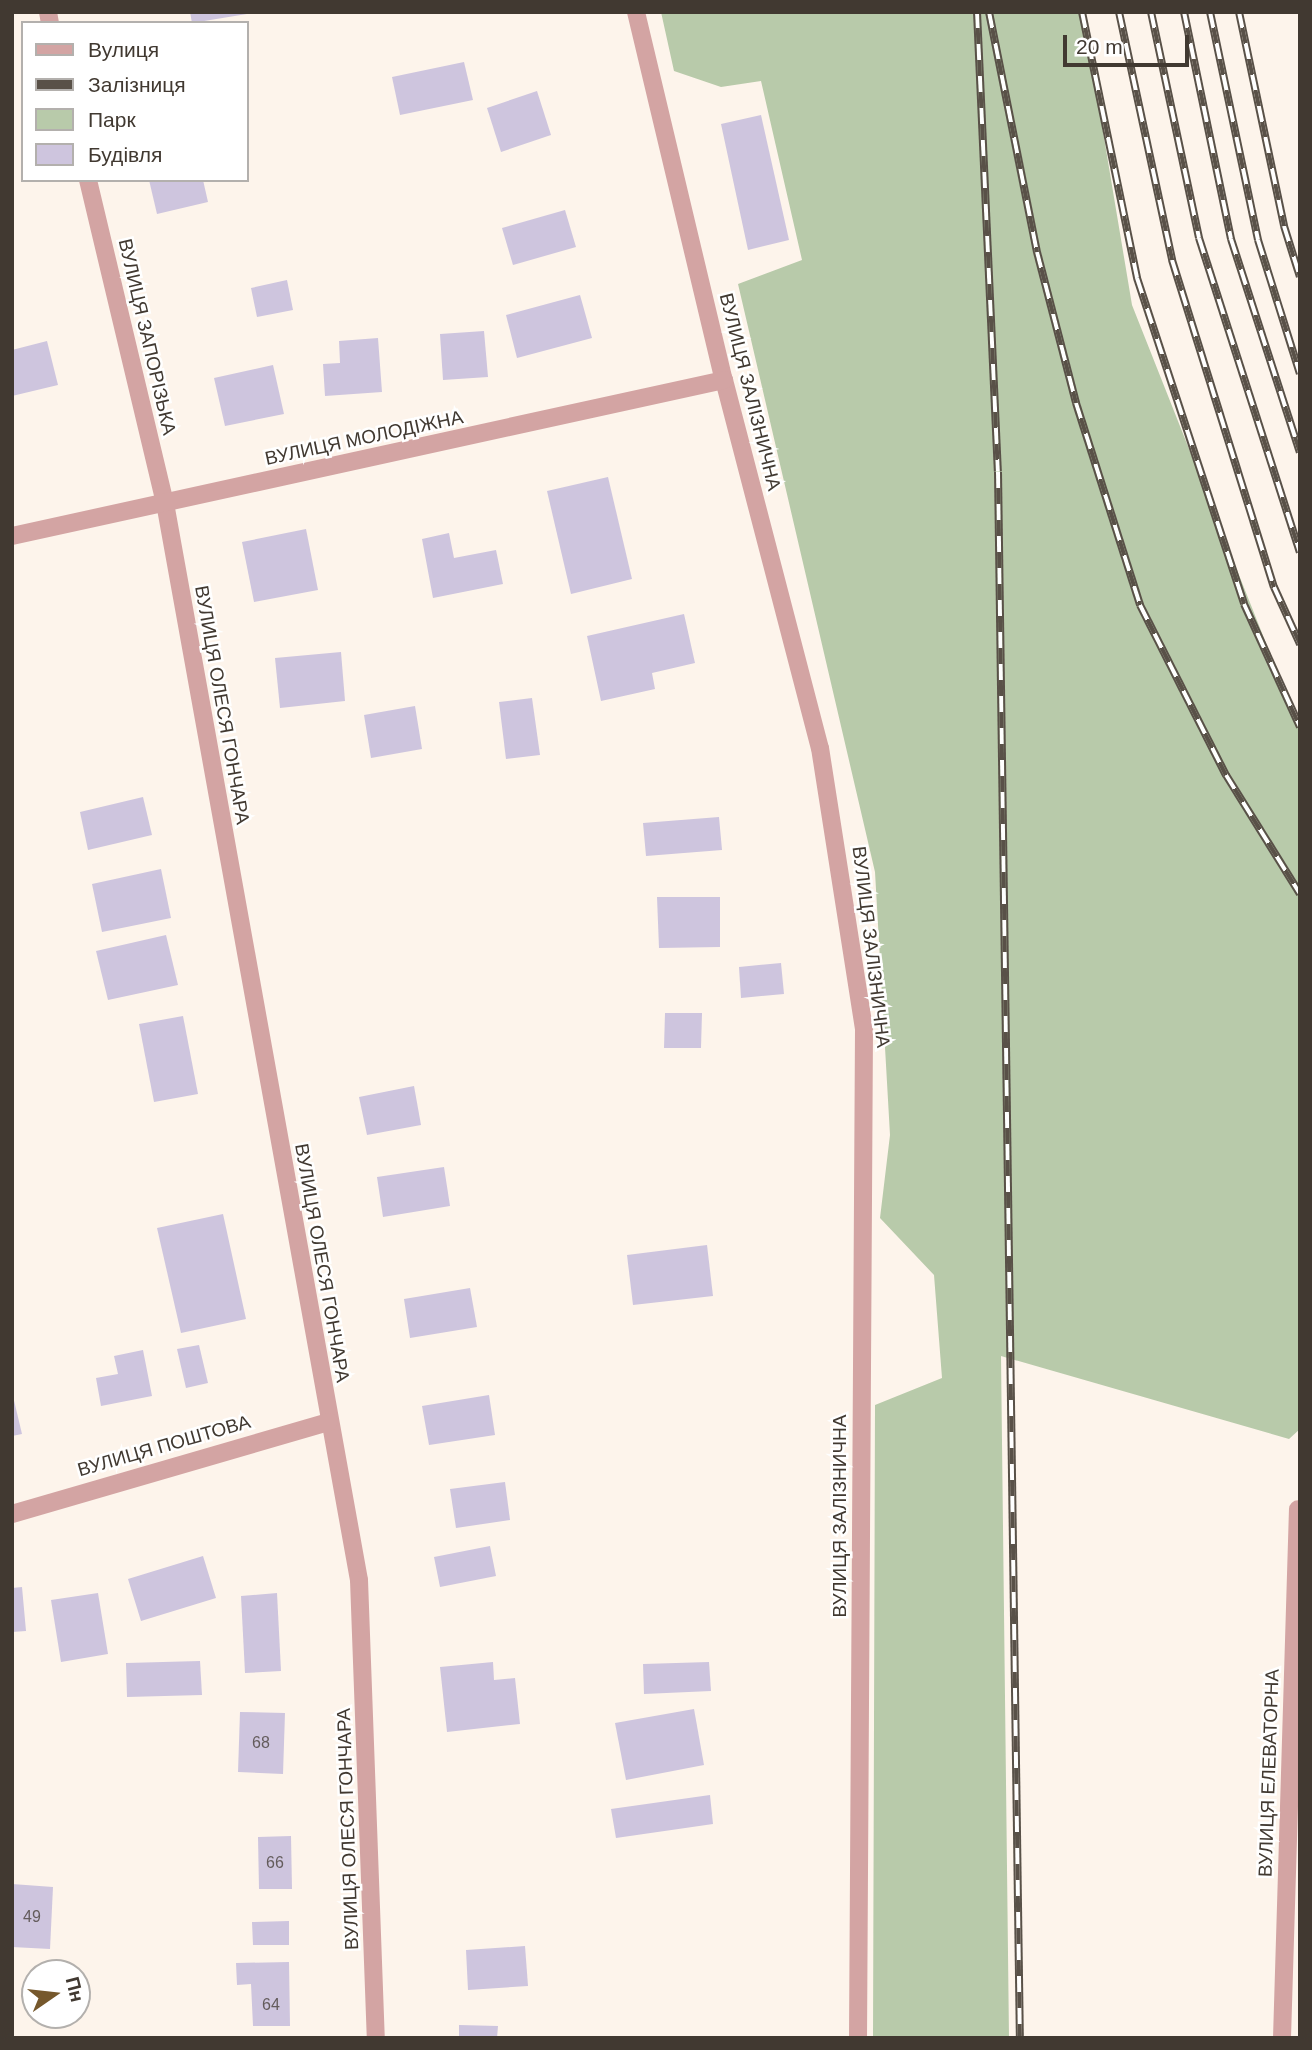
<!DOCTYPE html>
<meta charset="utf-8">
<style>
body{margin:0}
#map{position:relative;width:1312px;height:2050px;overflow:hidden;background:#fdf4eb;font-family:Helvetica,sans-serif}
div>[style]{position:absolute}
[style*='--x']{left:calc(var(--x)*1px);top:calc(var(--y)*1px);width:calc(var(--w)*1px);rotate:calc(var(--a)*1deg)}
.green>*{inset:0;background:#b8caaa}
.building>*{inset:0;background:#cec5de}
.street>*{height:18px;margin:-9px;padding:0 9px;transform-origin:9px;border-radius:9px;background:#d3a4a3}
.rail>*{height:8px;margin-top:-4px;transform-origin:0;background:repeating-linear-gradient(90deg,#fff 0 16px,#595148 0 32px);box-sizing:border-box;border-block:2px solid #595148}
span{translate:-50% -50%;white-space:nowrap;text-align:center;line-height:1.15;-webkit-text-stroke:5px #fff;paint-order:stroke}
.number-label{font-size:16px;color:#645c5c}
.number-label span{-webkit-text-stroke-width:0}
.street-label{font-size:19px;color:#413931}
.frame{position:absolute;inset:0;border:14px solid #413931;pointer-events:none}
.legend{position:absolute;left:21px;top:21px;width:228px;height:161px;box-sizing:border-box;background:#fff;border:2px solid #b3b0ad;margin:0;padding:9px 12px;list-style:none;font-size:21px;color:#413931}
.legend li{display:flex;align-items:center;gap:14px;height:35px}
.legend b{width:35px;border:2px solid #b3b0ad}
.north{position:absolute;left:21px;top:1959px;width:70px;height:70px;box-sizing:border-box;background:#fff;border:2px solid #b3b0ad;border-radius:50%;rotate:76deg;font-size:19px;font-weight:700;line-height:28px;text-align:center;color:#413931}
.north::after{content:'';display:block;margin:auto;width:24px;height:32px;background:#76582c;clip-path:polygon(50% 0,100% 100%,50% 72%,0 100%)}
.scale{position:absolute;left:1063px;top:35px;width:126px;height:32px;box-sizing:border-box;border:4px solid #413931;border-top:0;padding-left:9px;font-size:21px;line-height:24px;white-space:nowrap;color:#413931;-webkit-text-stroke:5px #fff;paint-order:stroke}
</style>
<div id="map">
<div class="green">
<div style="clip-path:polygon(661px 12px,1083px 12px,1132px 305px,1300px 729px,1300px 1429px,1289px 1439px,1001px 1356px,1009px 2038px,873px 2038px,875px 1405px,942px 1378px,934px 1275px,880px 1218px,890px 1135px,875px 872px,738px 284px,802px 260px,761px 81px,721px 87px,674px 71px)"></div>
</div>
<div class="building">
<div style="clip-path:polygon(190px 12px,253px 12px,253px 13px,192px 23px)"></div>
<div style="clip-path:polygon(464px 62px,473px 100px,400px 115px,392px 77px)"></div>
<div style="clip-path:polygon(537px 91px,551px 135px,501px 152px,487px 108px)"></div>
<div style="clip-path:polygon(761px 115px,789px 240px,748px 250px,721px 124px)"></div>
<div style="clip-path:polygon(149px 180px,203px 180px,208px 202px,157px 214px)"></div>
<div style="clip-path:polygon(565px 210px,576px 247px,513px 265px,502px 228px)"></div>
<div style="clip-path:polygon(287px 280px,293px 310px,257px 317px,251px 288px)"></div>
<div style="clip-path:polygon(580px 295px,592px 338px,517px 358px,506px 315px)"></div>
<div style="clip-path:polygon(484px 331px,488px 377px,443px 380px,440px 334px)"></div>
<div style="clip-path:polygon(378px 338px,382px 392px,325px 396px,323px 364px,340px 363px,339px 341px)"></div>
<div style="clip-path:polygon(47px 341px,58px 385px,12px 396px,12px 350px)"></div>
<div style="clip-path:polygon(273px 365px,284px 414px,225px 426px,214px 378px)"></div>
<div style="clip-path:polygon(608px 477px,632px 579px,571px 594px,547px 491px)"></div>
<div style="clip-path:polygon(306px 529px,318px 590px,254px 602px,242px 542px)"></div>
<div style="clip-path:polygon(449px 533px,454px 558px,496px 550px,503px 584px,433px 598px,422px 539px)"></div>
<div style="clip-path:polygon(684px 614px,695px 663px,652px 673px,655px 689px,601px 701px,587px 636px)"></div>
<div style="clip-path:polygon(341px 652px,345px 701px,280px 708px,275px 658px)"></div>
<div style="clip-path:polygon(532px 698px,540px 755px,506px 759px,499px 702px)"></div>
<div style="clip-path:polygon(415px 706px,422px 749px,371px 758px,364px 715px)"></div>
<div style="clip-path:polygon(143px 797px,152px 835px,88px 850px,80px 812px)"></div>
<div style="clip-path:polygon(719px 817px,722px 850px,646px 856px,643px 823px)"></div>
<div style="clip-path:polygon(161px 869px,171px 918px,102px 932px,92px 884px)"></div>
<div style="clip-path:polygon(657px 897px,720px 897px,720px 947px,659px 948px)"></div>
<div style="clip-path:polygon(166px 935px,178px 985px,108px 1000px,96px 951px)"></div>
<div style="clip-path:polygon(781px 963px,784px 994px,741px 998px,739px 967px)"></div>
<div style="clip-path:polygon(665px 1013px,702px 1013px,701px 1048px,664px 1048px)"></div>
<div style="clip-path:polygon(183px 1016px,198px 1094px,154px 1102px,139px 1024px)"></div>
<div style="clip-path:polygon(414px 1086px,421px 1125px,367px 1135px,359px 1097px)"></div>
<div style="clip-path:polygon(444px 1167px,450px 1206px,383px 1217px,377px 1177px)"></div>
<div style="clip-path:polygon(223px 1214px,246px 1319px,181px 1333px,157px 1228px)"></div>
<div style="clip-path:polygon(707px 1245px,713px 1296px,633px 1305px,627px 1255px)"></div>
<div style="clip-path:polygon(470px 1288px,477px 1327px,410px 1338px,404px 1299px)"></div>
<div style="clip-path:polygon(199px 1345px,208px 1383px,186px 1388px,177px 1349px)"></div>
<div style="clip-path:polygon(143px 1350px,152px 1396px,101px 1406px,96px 1378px,118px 1374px,114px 1356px)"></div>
<div style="clip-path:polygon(12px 1392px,22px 1434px,12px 1436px)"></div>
<div style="clip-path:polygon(489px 1395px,495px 1435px,429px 1445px,422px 1406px)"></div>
<div style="clip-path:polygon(505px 1482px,510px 1520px,456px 1528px,450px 1489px)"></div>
<div style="clip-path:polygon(490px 1546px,496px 1576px,440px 1587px,434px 1557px)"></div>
<div style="clip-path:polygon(203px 1556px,216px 1598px,141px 1621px,128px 1579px)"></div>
<div style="clip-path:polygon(22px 1587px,26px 1631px,12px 1632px,12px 1588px)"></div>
<div style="clip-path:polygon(98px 1593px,108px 1654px,61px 1662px,51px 1600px)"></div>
<div style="clip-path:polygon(277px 1593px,281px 1671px,245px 1673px,241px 1596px)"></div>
<div style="clip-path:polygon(200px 1661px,202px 1695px,127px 1697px,126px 1663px)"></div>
<div style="clip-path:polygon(493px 1662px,494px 1680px,515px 1678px,520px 1724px,447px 1732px,440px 1667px)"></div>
<div style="clip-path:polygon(709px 1662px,711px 1691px,644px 1694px,643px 1664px)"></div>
<div style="clip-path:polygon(694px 1709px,704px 1765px,626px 1780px,615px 1723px)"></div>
<div style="clip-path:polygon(240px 1712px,285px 1713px,283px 1774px,238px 1772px)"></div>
<div style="clip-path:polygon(710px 1795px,713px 1824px,616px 1838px,611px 1809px)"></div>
<div style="clip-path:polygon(291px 1836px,292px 1889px,259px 1889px,258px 1837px)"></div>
<div style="clip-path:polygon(12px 1884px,53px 1887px,50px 1949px,12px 1947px)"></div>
<div style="clip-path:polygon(289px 1921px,289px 1945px,253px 1945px,252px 1922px)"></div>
<div style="clip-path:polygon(525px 1946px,528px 1986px,468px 1990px,466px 1950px)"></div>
<div style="clip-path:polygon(289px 1962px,290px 2026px,253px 2026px,251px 1984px,237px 1985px,236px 1963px)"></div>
<div style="clip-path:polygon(459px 2025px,498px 2026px,497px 2038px,459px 2038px)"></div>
</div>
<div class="street">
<div style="--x:48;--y:12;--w:11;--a:80"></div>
<div style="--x:636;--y:12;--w:378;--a:76.6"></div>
<div style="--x:724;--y:380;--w:380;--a:75.4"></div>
<div style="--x:820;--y:748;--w:285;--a:81.1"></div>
<div style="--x:864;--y:1030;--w:1008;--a:90.34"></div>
<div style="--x:88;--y:180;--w:332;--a:76.6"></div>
<div style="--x:165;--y:503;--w:1094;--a:79.79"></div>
<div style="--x:359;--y:1580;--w:458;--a:87.9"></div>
<div style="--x:12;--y:536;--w:729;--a:-12.36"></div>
<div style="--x:12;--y:1514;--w:330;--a:-16.2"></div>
<div style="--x:1282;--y:2038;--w:529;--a:-88.27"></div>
</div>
<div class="rail">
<div style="--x:977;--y:12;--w:460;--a:87.4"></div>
<div style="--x:998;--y:472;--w:1566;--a:89.2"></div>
<div style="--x:989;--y:12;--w:245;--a:78.7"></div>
<div style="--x:1037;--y:252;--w:156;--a:75.5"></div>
<div style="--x:1076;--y:403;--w:212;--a:72.4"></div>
<div style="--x:1140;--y:605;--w:191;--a:63.2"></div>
<div style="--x:1226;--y:775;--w:140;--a:58.1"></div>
<div style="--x:1082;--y:12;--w:272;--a:78.3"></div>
<div style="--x:1137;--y:278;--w:343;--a:71.8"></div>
<div style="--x:1244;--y:604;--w:135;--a:65.5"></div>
<div style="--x:1119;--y:12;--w:254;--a:77.9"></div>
<div style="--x:1172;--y:260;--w:343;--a:72.7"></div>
<div style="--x:1274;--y:587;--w:63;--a:65.5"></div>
<div style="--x:1151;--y:12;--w:231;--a:78"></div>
<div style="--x:1199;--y:238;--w:330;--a:72.2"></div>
<div style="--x:1184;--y:12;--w:232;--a:78.3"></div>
<div style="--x:1231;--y:239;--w:224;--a:72.1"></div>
<div style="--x:1210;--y:12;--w:233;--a:78.1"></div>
<div style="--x:1258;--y:240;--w:140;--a:72.6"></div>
<div style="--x:1239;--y:12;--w:219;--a:78.1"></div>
<div style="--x:1284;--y:226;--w:53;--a:72.6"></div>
</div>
<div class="number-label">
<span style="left:261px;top:1743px">68</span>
<span style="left:275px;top:1863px">66</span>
<span style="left:32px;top:1917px">49</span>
<span style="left:271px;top:2005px">64</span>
</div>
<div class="street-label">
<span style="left:147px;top:337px;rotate:77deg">ВУЛИЦЯ ЗАПОРІЗЬКА</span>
<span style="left:750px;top:392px;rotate:76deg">ВУЛИЦЯ ЗАЛІЗНИЧНА</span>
<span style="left:364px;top:438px;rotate:-12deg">ВУЛИЦЯ МОЛОДІЖНА</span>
<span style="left:222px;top:705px;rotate:80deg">ВУЛИЦЯ ОЛЕСЯ ГОНЧАРА</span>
<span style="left:871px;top:947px;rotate:83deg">ВУЛИЦЯ ЗАЛІЗНИЧНА</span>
<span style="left:322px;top:1263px;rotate:80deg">ВУЛИЦЯ ОЛЕСЯ ГОНЧАРА</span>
<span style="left:164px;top:1446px;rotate:-16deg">ВУЛИЦЯ ПОШТОВА</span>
<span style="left:840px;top:1516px;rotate:-90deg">ВУЛИЦЯ ЗАЛІЗНИЧНА</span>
<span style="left:1269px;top:1773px;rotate:-88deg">ВУЛИЦЯ ЕЛЕВАТОРНА</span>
<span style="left:348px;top:1829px;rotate:-92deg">ВУЛИЦЯ ОЛЕСЯ ГОНЧАРА</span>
</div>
<div class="frame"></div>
<ul class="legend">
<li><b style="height:9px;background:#d3a4a3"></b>Вулиця</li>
<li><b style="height:9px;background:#595148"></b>Залізниця</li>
<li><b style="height:19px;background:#b8caaa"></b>Парк</li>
<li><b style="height:19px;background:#cec5de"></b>Будівля</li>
</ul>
<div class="north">Пн</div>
<div class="scale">20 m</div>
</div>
